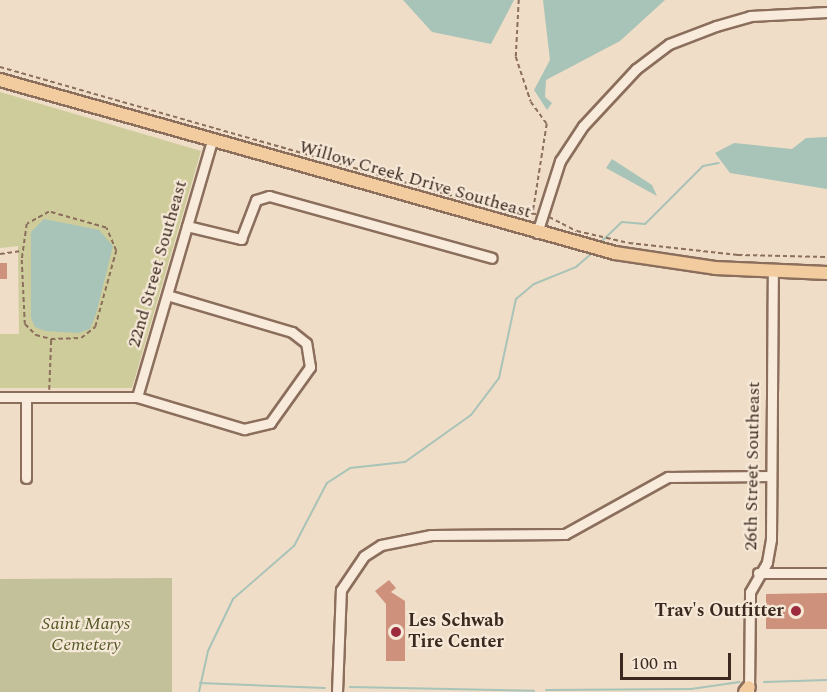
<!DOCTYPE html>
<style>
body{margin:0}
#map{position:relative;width:827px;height:692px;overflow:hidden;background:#efddc7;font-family:Spectral,serif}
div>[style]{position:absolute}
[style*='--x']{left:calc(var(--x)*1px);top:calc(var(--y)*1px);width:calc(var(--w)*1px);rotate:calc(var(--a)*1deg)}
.green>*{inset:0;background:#cecc9a}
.cemetery>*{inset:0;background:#c3c199}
.water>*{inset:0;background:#a8c3b7}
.stream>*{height:2px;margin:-1px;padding:0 1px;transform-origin:1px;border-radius:1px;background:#a8c3b7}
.building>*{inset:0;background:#ce927c}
.path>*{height:1.5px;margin-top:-0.75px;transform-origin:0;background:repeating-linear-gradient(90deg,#8b6e5c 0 4.5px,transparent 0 7.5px)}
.roads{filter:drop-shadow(2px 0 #8b6e5c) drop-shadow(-2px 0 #8b6e5c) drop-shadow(0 2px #8b6e5c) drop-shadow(0 -2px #8b6e5c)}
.minor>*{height:9px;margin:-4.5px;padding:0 4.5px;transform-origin:4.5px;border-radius:4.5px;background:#f9ebdb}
.major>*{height:12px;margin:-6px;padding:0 6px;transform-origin:6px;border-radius:6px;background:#f2cb9f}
.dots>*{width:16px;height:16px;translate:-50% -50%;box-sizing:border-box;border:3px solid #f6e8d7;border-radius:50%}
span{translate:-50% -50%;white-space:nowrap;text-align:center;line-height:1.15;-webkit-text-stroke:4.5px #f6e8d7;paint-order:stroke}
.street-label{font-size:18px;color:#3b2920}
.poi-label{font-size:18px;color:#3b2920;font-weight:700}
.right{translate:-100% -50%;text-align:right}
.left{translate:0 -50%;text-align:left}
.park-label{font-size:18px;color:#535826;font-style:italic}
.scale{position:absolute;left:620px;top:653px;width:111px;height:27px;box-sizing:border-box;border:3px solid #3b2920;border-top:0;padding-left:8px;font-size:18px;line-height:21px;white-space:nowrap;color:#3b2920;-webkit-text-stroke:4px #f6e8d7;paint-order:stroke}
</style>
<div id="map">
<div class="green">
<div style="clip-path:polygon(0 92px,201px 151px,132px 388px,0 388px,0 334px,19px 334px,18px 246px,0 248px)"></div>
</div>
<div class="cemetery">
<div style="clip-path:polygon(172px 578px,172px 692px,0 692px,0 579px)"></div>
</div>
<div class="water">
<div style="clip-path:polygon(403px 0,514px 0,491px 44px,432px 32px)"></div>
<div style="clip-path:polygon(543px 0,665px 0,620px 41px,546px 80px,545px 97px,552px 103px,547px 110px,534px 90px,550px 60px)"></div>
<div style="clip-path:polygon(827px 137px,827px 189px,730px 173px,715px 153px,734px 143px,792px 149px,806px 138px)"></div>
<div style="clip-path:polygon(612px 159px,652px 185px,657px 196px,606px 168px)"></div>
<div style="clip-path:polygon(44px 219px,99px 230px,113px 246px,96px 314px,90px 329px,79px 333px,45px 331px,35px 327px,31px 318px,31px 232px)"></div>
</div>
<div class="stream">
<div style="--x:598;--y:245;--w:33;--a:-44"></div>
<div style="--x:622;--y:222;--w:23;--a:5"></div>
<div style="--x:645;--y:224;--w:82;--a:-45"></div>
<div style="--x:703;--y:166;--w:16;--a:-11"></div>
<div style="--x:764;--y:682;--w:63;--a:-1.8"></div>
<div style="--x:200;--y:683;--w:125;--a:2.3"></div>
<div style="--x:350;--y:687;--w:184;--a:1.2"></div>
<div style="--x:546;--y:690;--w:145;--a:-0.4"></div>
<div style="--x:691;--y:689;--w:49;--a:-8.1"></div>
<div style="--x:199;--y:692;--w:42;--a:-77.6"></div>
<div style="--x:208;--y:651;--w:58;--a:-64.3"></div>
<div style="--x:233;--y:599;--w:81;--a:-41"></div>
<div style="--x:294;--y:546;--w:71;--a:-62.4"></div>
<div style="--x:327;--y:483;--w:27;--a:-33"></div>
<div style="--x:350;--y:468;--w:55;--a:-6.2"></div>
<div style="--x:405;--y:462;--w:81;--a:-35.5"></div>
<div style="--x:471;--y:415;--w:46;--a:-52.9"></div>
<div style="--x:499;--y:378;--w:81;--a:-77.9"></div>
<div style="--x:516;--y:299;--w:23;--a:-40"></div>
<div style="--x:534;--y:284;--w:45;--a:-22"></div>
<div style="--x:576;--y:267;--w:23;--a:-41"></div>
</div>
<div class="building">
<div style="clip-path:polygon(0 263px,7px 263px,7px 279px,0 279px)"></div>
<div style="clip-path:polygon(389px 580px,396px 588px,391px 592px,405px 601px,405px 661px,386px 661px,386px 604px,375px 591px)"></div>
<div style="clip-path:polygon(827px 593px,827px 629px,766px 629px,766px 594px)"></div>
</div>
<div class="path">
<div style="--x:519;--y:0;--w:57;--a:93"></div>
<div style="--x:516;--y:57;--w:47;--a:71.6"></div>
<div style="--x:531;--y:102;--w:27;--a:54"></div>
<div style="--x:547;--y:124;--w:89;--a:99"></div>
<div style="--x:0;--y:67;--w:529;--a:15.9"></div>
<div style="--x:509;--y:212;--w:27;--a:4"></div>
<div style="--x:549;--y:217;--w:31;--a:27"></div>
<div style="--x:577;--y:231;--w:53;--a:13"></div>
<div style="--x:629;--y:243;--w:110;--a:6.3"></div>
<div style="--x:738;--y:255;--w:89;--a:1.3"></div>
<div style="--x:0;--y:254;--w:21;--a:-8"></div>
<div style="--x:49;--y:390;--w:51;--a:-87.8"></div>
<div style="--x:51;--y:339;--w:30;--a:-2"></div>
<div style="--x:81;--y:338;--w:18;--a:-38"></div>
<div style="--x:95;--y:327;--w:79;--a:-74.6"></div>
<div style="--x:116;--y:251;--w:25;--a:-113"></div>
<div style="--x:106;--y:228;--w:59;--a:-164.3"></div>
<div style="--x:49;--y:212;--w:25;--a:151"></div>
<div style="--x:27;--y:224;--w:36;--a:98"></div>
<div style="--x:22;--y:260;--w:64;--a:87.3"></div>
<div style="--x:25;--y:324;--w:16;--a:45"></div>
<div style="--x:36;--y:335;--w:16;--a:15"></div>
</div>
<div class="roads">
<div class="minor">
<div style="--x:187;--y:226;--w:56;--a:13.5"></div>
<div style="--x:241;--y:239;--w:42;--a:-69"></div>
<div style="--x:256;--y:200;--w:14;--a:-17"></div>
<div style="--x:269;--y:196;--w:231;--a:15.5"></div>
<div style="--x:537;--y:233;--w:76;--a:-72.3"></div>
<div style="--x:560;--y:161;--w:42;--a:-56.7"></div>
<div style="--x:583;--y:126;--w:78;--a:-47.1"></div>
<div style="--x:636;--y:69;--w:41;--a:-37.1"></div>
<div style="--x:669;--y:44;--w:50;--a:-21"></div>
<div style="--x:716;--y:26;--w:35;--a:-16"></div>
<div style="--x:750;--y:16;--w:77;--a:-3"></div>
<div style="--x:0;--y:397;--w:137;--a:0"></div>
<div style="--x:137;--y:397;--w:112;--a:16.7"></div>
<div style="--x:244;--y:429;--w:27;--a:-13"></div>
<div style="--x:270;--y:423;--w:69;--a:-54.5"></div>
<div style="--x:310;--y:367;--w:24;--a:-99"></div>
<div style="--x:306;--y:343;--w:18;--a:-142"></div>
<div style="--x:292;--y:332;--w:130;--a:-163.5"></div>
<div style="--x:26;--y:397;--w:81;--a:90"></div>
<div style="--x:137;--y:397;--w:267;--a:-73.7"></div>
<div style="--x:758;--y:573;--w:69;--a:0"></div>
<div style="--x:337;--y:692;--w:102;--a:-87.8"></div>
<div style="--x:341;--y:590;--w:41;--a:-55.9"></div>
<div style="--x:364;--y:556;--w:20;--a:-33"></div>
<div style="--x:381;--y:545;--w:51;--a:-11.3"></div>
<div style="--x:431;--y:535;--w:134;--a:-0.4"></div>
<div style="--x:565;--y:534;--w:118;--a:-29"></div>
<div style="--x:668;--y:477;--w:103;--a:-0.6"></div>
<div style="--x:749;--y:692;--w:100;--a:-89.4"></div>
<div style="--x:750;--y:592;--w:34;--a:-60"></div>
<div style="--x:767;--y:562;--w:23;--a:-80"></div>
<div style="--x:771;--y:539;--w:267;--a:-89.6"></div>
</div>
<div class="major">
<div style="--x:0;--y:80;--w:639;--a:15.71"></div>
<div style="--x:615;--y:253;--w:101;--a:8.5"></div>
<div style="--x:715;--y:268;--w:112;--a:2.6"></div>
<div style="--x:745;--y:692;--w:6;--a:-51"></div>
</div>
</div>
<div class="dots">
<div style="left:796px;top:611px;background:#9b2b3d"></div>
<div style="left:396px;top:632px;background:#9b2b3d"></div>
</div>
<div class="street-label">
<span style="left:415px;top:180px;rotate:16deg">Willow Creek Drive Southeast</span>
<span style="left:158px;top:264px;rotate:-74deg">22nd Street Southeast</span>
<span style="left:753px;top:466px;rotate:-89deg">26th Street Southeast</span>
</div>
<div class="poi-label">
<span class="right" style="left:784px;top:611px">Trav's Outfitter</span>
<span class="left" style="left:408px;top:632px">Les Schwab<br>Tire Center</span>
</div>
<div class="park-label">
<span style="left:86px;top:635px">Saint Marys<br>Cemetery</span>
</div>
<div class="scale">100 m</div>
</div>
